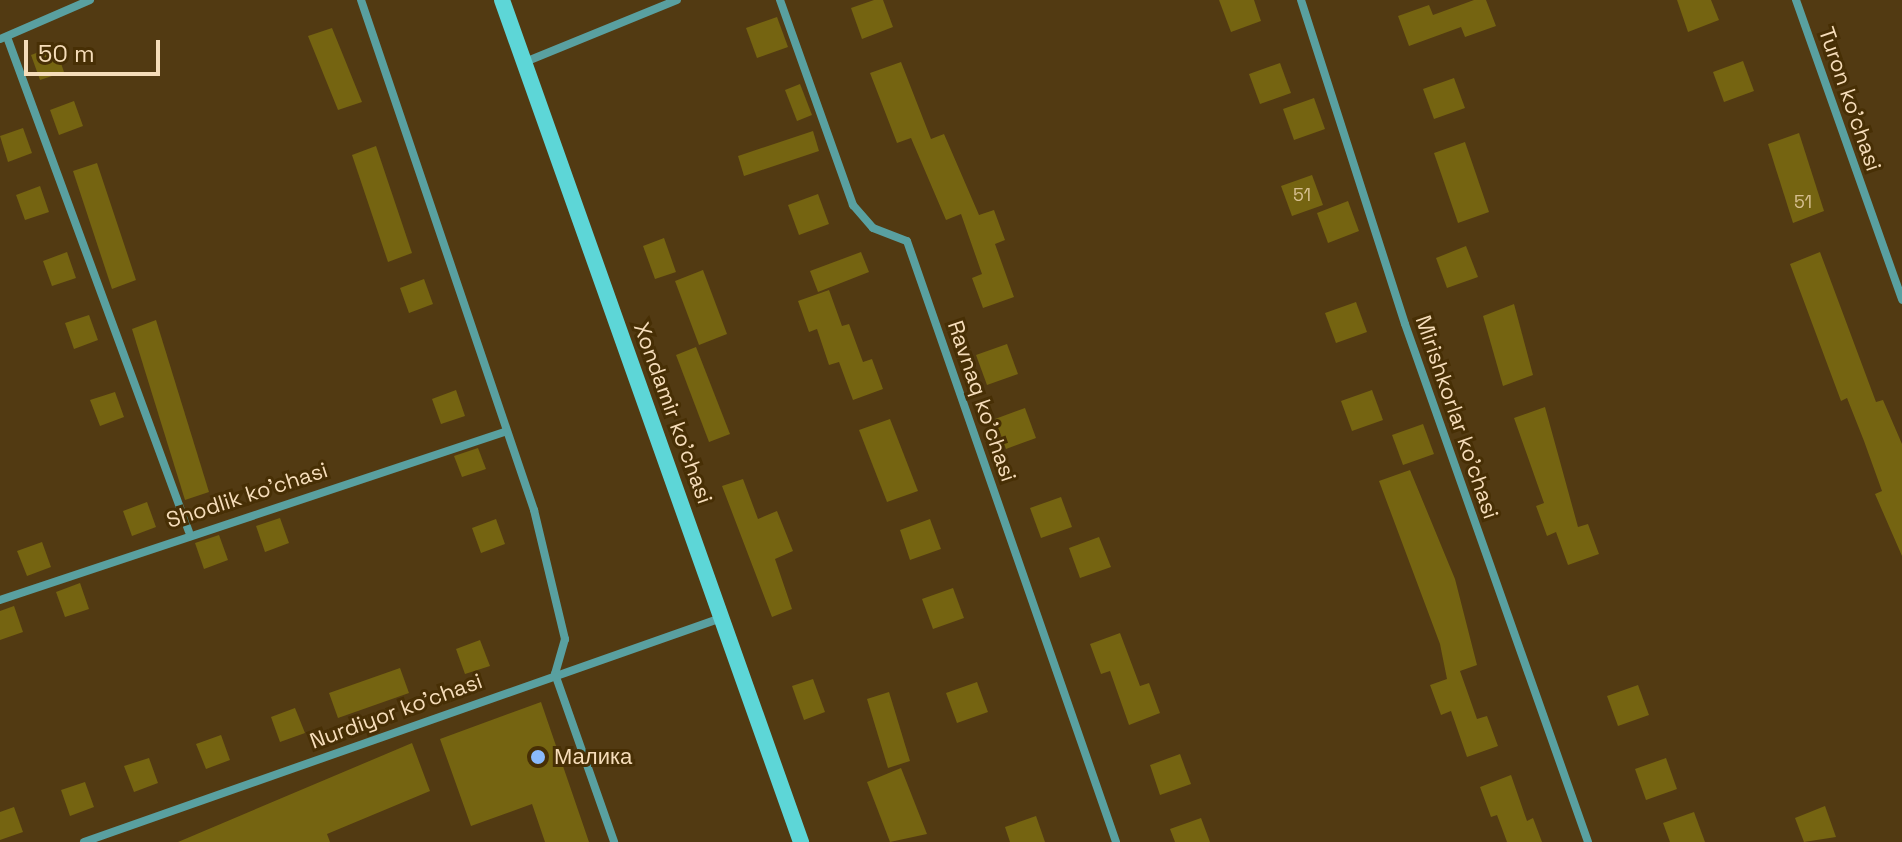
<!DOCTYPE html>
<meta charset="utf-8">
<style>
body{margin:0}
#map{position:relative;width:1902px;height:842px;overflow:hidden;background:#523a12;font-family:"Space Grotesk",sans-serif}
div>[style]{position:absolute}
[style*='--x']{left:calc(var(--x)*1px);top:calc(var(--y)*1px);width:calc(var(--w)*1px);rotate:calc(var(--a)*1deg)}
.building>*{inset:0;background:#756411}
.minor>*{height:8px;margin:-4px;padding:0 4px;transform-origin:4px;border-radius:4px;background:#59a0a0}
.secondary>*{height:16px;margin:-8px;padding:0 8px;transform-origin:8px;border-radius:8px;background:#5dd6d7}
.dots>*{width:22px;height:22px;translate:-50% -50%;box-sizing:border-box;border:4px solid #472f05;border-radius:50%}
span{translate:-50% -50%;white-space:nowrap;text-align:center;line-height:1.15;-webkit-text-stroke:6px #472f05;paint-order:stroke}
.number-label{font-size:18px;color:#d6bf90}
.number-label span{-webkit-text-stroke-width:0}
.street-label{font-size:22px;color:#f6ddba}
.poi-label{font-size:22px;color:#f6ddba}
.left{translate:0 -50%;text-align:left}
.scale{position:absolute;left:24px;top:40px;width:136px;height:36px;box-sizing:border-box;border:4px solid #f6ddba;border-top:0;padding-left:10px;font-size:24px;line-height:28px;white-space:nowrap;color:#f6ddba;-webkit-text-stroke:6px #472f05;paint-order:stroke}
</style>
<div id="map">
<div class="building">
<div style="clip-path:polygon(874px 0,883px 0,893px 27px,862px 39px,851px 8px)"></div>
<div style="clip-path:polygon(1219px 0,1254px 0,1261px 21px,1231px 32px)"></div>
<div style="clip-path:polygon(1474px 0,1486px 0,1496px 26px,1465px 37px,1461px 27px,1409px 46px,1398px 16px,1429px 5px,1433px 15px)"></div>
<div style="clip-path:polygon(1677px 0,1711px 0,1719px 20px,1688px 32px)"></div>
<div style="clip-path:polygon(777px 17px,788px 47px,757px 58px,746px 28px)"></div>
<div style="clip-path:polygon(332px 28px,362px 102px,338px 110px,308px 36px)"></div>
<div style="clip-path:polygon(55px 46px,64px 72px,40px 80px,31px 55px)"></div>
<div style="clip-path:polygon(1743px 61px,1754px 91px,1724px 102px,1713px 72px)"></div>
<div style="clip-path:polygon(901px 62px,931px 139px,944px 134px,979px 215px,994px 210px,1005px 240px,995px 244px,1014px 297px,983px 308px,972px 278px,982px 274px,961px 214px,946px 220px,911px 138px,897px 143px,870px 73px)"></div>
<div style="clip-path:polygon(1280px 63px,1291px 93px,1260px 104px,1249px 74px)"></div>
<div style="clip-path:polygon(1454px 78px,1465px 108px,1434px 119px,1423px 89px)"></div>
<div style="clip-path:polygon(800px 84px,812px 115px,797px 121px,785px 90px)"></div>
<div style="clip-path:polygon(1314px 98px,1325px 129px,1294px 140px,1283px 109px)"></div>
<div style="clip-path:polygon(74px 101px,83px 126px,59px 135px,50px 110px)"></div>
<div style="clip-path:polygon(23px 128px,32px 153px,8px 162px,0 136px)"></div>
<div style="clip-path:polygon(813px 131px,819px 151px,744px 176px,738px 156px)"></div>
<div style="clip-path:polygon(1799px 133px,1824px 211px,1793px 223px,1768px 144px)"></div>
<div style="clip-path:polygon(1465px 142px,1489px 212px,1458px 223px,1434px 153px)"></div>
<div style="clip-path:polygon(376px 146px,412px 253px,388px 262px,352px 155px)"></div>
<div style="clip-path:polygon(97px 163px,136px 280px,112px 289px,73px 171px)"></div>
<div style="clip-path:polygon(1312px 175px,1323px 205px,1292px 216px,1281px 186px)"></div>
<div style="clip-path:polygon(40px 186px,49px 212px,25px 220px,16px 195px)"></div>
<div style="clip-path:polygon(818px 194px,829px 224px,799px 235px,788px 205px)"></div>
<div style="clip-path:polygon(1348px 201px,1359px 231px,1328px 243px,1317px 213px)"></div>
<div style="clip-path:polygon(664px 238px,676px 272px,655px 279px,643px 246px)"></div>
<div style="clip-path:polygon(1466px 246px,1478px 277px,1447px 288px,1436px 258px)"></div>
<div style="clip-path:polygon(67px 252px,76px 278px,52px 286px,43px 261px)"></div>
<div style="clip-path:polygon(861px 252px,869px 272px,818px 292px,810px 271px)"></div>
<div style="clip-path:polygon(1820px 252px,1876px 402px,1883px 400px,1902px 444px,1902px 556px,1875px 494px,1882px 491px,1864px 441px,1847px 398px,1841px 401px,1790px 264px)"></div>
<div style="clip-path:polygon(703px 270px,727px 334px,699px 345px,675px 281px)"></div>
<div style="clip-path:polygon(424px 279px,433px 304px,409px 313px,400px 288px)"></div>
<div style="clip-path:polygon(829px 290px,842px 326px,849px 324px,863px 362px,872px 359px,883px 389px,853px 400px,839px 362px,829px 365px,817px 329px,809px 332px,798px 301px)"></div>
<div style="clip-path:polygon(1356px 302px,1367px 332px,1336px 343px,1325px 313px)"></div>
<div style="clip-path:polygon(1514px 304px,1533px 375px,1503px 386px,1483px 316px)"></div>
<div style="clip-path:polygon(89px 315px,98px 340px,74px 349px,65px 323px)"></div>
<div style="clip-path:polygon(156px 320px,209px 492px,185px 500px,132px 329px)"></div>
<div style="clip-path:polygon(1007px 344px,1018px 374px,987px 385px,976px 355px)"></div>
<div style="clip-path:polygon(696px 347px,730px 434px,709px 442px,676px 355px)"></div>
<div style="clip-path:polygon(456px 390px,465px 416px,441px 424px,432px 399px)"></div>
<div style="clip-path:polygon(1372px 390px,1383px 420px,1352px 431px,1341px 401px)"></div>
<div style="clip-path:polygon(115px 392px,124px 417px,100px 426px,90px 400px)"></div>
<div style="clip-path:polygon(1545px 407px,1578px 527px,1588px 524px,1599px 554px,1568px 565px,1556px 532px,1547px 536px,1536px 506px,1544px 503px,1514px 418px)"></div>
<div style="clip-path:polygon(1025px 408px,1036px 438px,1006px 449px,995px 419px)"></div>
<div style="clip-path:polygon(890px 419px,918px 491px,887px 502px,859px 430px)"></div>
<div style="clip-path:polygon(1423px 424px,1434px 454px,1403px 465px,1392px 435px)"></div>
<div style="clip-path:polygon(478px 448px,486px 469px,462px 477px,454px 456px)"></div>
<div style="clip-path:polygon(1410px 470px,1455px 579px,1477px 665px,1460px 671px,1477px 719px,1487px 716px,1498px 746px,1467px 757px,1451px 711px,1441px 715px,1430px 685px,1447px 679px,1440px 644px,1379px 481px)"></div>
<div style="clip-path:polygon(743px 479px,758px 519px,777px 511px,793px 551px,775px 559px,792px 609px,772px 617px,722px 486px)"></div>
<div style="clip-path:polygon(1061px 497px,1072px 527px,1041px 538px,1030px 508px)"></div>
<div style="clip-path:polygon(147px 502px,156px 527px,132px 536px,123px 511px)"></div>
<div style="clip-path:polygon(280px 518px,289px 543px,265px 552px,256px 526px)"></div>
<div style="clip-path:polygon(496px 519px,505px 544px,481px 553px,472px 528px)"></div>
<div style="clip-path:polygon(930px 519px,941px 549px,910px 560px,900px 530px)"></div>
<div style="clip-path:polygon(219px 535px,228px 560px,204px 569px,195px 543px)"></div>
<div style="clip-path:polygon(1099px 537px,1111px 567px,1080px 578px,1069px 548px)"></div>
<div style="clip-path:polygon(42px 542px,51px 567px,27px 576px,17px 551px)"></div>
<div style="clip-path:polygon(80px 583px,89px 609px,65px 617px,56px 592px)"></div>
<div style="clip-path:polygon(953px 588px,964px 618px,933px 629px,922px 599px)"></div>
<div style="clip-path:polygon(14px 606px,23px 632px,0 640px,0 611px)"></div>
<div style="clip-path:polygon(1120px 633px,1140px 686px,1149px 683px,1160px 713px,1129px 725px,1110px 671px,1101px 674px,1090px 644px)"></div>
<div style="clip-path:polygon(480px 640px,490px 666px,465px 674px,456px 649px)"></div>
<div style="clip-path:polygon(400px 668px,409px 693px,338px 718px,329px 693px)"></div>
<div style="clip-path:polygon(813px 679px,825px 712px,804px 720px,792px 686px)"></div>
<div style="clip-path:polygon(977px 682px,988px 712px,957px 723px,946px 693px)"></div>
<div style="clip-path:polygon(1638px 685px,1649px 715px,1618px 726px,1607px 696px)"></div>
<div style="clip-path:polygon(889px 692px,910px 761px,888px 768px,867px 699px)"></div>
<div style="clip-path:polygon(541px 702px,589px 842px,545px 842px,532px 804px,471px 826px,440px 739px)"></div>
<div style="clip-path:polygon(295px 708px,305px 733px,280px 742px,271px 717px)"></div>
<div style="clip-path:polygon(221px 735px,230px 760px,206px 769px,196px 744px)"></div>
<div style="clip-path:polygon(412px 743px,430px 791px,327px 834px,330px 842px,178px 842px)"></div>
<div style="clip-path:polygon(1180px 754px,1191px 784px,1160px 795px,1150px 765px)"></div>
<div style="clip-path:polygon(149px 758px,158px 783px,134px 792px,124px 766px)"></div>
<div style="clip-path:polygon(1666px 758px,1677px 789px,1646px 800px,1635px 769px)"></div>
<div style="clip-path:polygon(901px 768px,927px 834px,890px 842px,867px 782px)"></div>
<div style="clip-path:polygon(1511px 775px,1527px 821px,1533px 818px,1542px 842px,1507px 842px,1497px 815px,1491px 817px,1480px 787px)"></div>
<div style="clip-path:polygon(85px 782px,94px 807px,70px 816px,61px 790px)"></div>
<div style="clip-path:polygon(1825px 806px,1836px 837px,1804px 842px,1795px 818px)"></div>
<div style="clip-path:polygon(14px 807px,23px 832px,0 840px,0 812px)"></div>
<div style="clip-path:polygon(1694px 812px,1705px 842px,1670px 842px,1663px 823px)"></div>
<div style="clip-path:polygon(1036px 816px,1045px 842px,1010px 842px,1005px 827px)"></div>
<div style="clip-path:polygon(1201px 818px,1210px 842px,1175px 842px,1170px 829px)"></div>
</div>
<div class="minor">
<div style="--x:361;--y:0;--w:539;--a:71.26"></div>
<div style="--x:534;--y:510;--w:133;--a:76.5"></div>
<div style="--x:565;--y:639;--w:36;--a:106"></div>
<div style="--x:555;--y:674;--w:178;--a:70.6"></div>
<div style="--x:780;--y:0;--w:218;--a:70.4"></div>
<div style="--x:853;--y:205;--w:30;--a:49"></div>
<div style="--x:873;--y:228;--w:36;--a:21"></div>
<div style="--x:907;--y:241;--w:636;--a:70.82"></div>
<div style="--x:1301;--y:0;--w:340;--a:72.2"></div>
<div style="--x:1405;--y:324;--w:549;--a:70.54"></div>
<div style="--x:1796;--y:0;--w:318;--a:70.5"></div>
<div style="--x:7;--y:37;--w:527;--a:69.81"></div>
<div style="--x:0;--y:39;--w:98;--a:-23.4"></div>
<div style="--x:525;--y:62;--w:164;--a:-22.2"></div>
<div style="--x:0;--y:600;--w:534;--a:-18.43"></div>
<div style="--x:84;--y:842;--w:675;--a:-19.37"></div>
</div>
<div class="secondary">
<div style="--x:502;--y:0;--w:894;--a:70.45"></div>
</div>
<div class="dots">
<div style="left:538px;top:757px;background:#8abafc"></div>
</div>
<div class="number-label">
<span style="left:1302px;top:195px">51</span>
<span style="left:1803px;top:202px">51</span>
</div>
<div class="street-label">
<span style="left:1850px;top:99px;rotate:71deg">Turon ko'chasi</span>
<span style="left:982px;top:401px;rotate:71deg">Ravnaq ko'chasi</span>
<span style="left:673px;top:413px;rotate:70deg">Xondamir ko'chasi</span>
<span style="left:1457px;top:417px;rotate:71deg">Mirishkorlar ko'chasi</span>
<span style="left:247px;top:495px;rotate:-18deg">Shodlik ko'chasi</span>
<span style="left:396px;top:711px;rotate:-20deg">Nurdiyor ko'chasi</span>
</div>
<div class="poi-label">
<span class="left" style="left:554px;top:757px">Малика</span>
</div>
<div class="scale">50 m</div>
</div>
